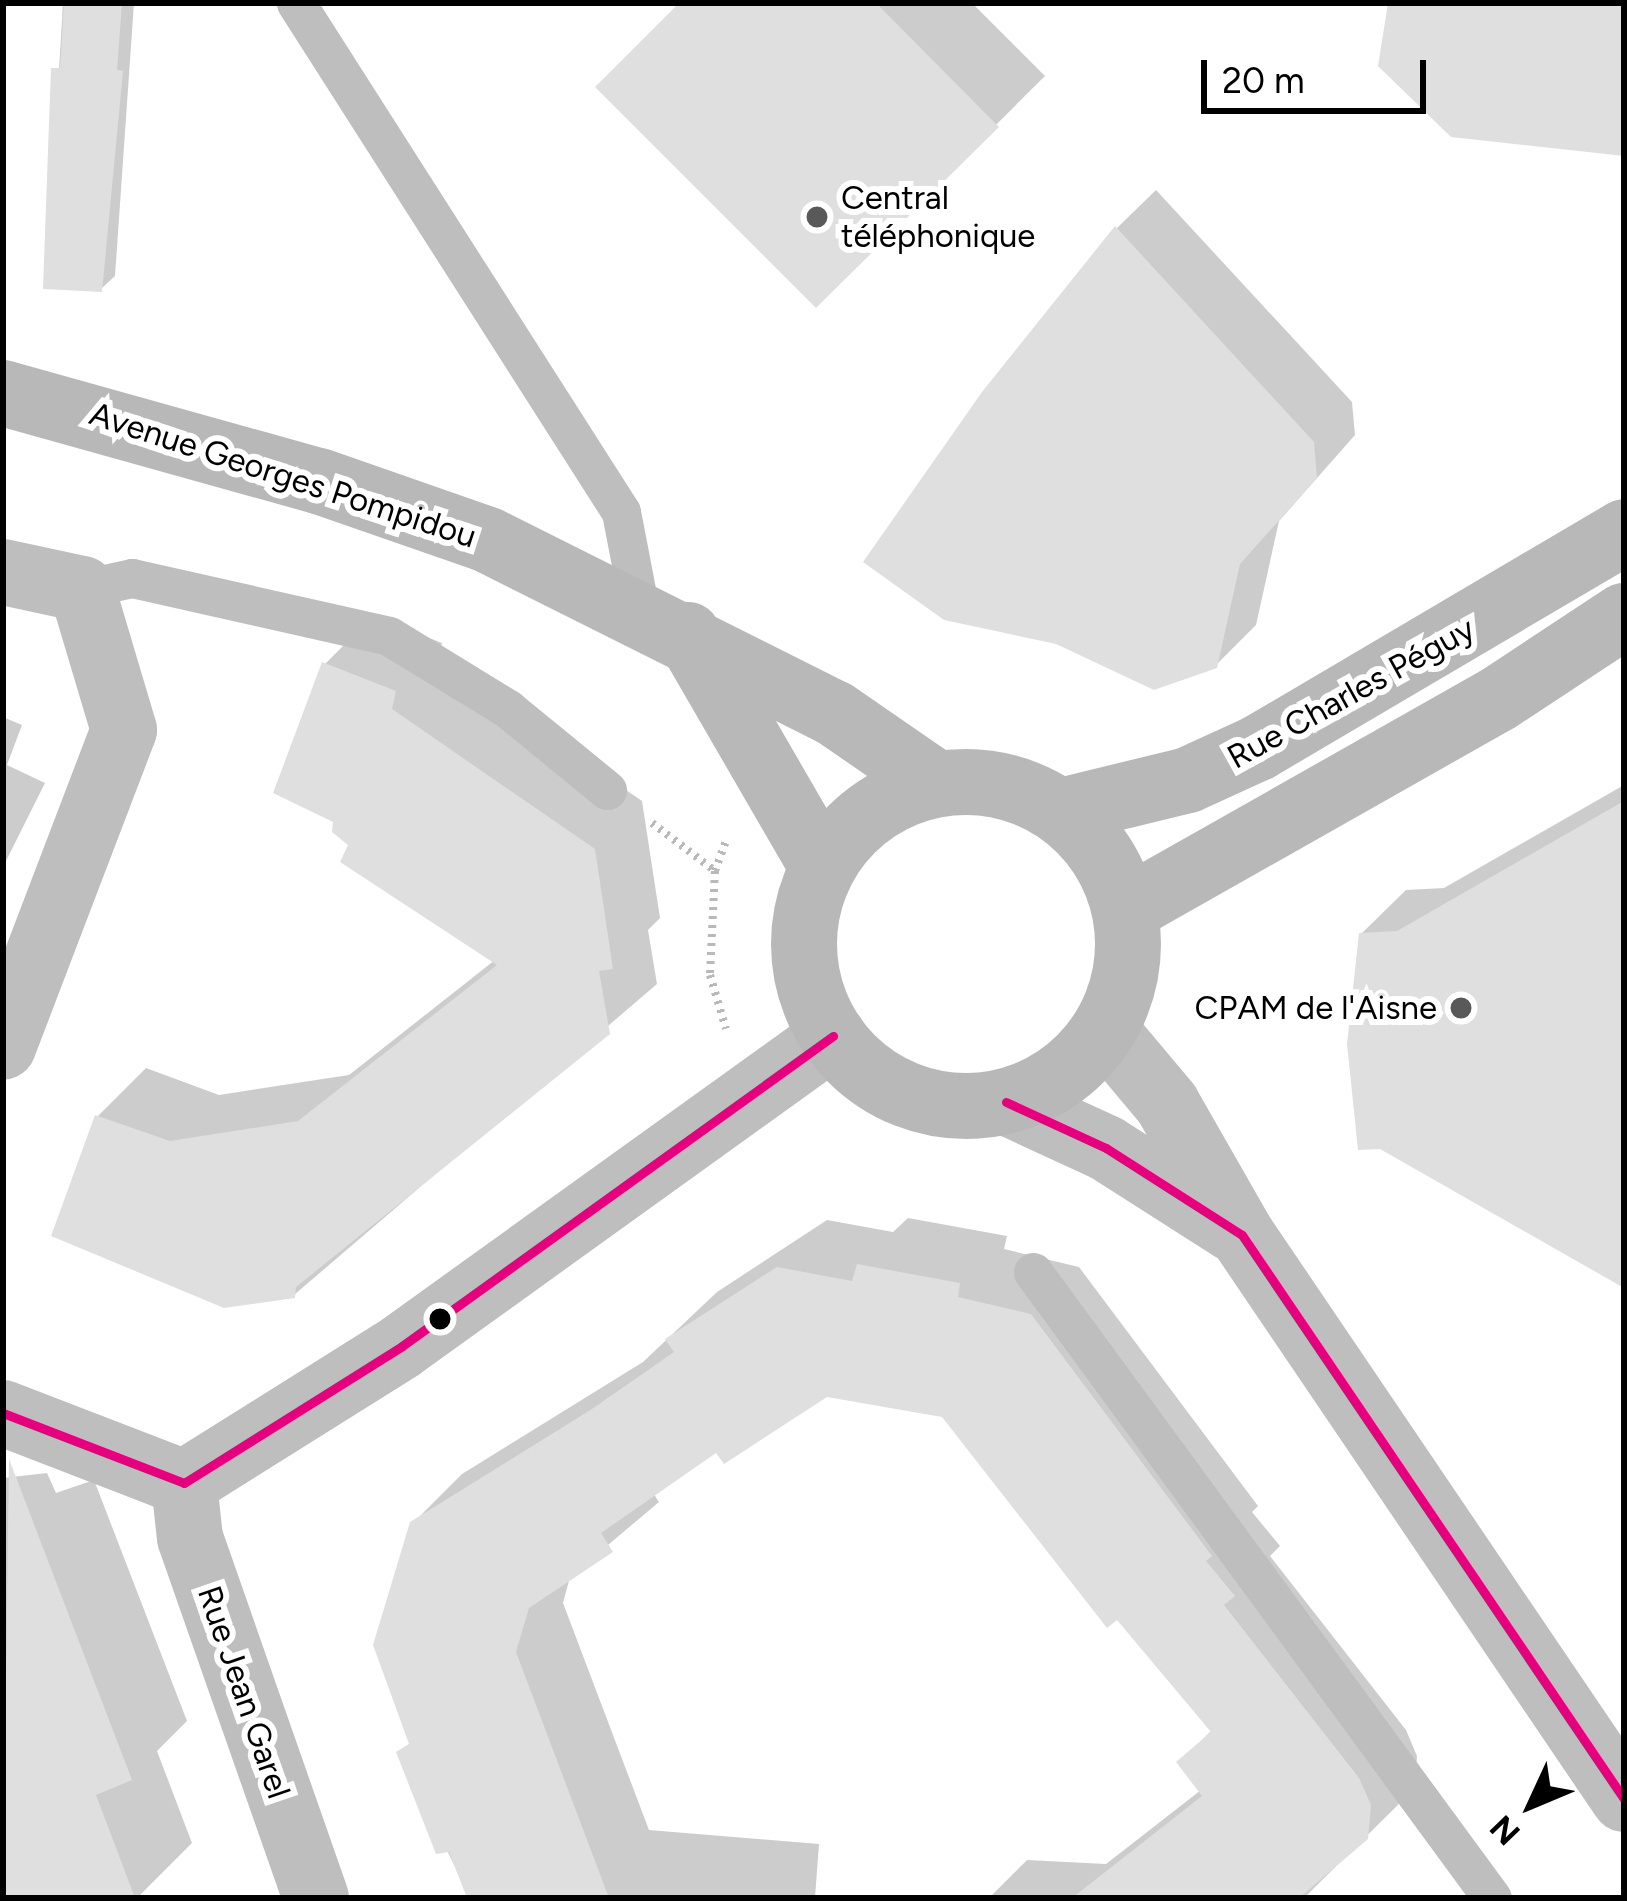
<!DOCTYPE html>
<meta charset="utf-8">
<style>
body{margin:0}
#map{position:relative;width:1627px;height:1901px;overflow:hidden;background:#fff;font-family:Figtree,sans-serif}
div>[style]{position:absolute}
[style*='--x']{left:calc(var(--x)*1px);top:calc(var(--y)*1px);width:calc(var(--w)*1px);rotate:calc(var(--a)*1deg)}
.shadow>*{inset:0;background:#0003}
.building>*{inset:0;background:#dfdfdf}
.path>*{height:8px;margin-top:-4px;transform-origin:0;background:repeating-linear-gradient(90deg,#b9b9b9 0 3px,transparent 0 9px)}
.service>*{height:39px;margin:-19.5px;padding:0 19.5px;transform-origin:19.5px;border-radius:19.5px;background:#bebebe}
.minor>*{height:66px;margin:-33px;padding:0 33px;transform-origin:33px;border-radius:33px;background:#bebebe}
.secondary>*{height:66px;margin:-33px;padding:0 33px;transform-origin:33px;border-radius:33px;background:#b8b8b8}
.secondary>.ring{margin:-33px;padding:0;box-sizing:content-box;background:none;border:66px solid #b8b8b8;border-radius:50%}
.bus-1>*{height:9px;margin:-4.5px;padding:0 4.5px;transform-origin:4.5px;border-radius:4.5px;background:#e5007d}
.dots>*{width:33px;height:33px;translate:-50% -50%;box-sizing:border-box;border:6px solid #fff;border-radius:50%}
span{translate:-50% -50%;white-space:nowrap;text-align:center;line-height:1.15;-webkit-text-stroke:12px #fff;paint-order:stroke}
.poi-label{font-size:33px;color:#000}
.left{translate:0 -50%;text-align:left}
.right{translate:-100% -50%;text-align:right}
.street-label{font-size:33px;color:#000}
.frame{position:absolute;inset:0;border:6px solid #000;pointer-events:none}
.north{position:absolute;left:1471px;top:1745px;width:120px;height:120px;-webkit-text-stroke:9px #fff;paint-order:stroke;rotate:226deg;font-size:33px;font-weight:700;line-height:48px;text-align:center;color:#000}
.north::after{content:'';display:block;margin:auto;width:42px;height:54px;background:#000;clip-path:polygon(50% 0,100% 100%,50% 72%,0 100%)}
.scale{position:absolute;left:1201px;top:60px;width:225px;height:54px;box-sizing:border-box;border:6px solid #000;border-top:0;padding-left:15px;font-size:36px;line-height:42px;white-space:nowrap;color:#000;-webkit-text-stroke:9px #fff;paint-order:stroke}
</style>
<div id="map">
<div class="shadow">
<div style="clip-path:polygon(63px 3px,134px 3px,115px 276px,101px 289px,46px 286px)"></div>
<div style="clip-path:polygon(683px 3px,972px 3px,1045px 76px,816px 304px)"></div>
<div style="clip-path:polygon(1156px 190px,1352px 402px,1355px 435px,1279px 521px,1256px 625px,1216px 665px,1117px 228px)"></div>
<div style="clip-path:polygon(373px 616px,442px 643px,438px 660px,642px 801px,660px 918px,648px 930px,657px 984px,294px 1295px,98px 1116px,146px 1068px,219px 1095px,349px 1075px,495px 960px,351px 844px,325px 664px)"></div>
<div style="clip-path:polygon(3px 717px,22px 725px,7px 765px,45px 783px,3px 867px)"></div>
<div style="clip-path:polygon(1624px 785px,1624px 1285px,1361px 934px,1406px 890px,1444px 888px)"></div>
<div style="clip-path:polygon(908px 1218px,1007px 1236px,1004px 1249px,1079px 1267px,1258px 1506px,1252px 1512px,1280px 1546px,1270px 1556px,1406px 1730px,1417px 1756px,1415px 1788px,1304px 1898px,989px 1898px,1027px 1860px,1106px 1864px,1201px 1790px,1180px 1762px,1213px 1729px,944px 1415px,826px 1394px,716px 1449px,653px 1493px,659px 1502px,570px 1577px,563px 1603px,649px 1830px,819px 1844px,815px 1898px,470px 1898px,400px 1753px,412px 1741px,413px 1523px,462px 1474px,643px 1362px,717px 1292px,827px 1220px,893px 1232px)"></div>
<div style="clip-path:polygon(47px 1473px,56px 1493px,94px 1480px,187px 1721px,157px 1751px,192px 1843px,137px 1898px,3px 1898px,3px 1478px)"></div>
</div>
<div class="building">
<div style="clip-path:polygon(64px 3px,122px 3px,117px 70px,123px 71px,102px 292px,43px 289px,51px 68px,60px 68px)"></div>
<div style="clip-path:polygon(679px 3px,876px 3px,999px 127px,816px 308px,595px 87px)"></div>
<div style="clip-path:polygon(1388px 3px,1624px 3px,1624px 156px,1451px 137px,1378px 66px)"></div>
<div style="clip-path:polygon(1115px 226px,1314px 442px,1317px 478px,1240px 564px,1217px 668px,1154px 690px,1056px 644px,944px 620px,863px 562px,982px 392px)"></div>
<div style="clip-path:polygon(322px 662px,396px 691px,392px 709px,595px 849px,613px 969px,599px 971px,610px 1034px,296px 1287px,295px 1298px,224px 1308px,51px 1236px,95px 1115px,170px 1141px,298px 1121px,497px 965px,340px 862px,348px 845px,332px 832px,333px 822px,273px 793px)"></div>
<div style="clip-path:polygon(1624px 801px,1624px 1288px,1380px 1149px,1358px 1150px,1347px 1044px,1359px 933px,1397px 931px)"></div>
<div style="clip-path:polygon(857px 1264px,960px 1283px,958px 1297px,1031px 1314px,1212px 1556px,1206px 1561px,1235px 1596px,1224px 1605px,1359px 1778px,1371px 1805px,1368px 1839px,1299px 1898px,1072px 1898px,1202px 1796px,1176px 1762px,1211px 1732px,1117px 1620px,1107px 1628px,942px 1417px,827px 1397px,724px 1464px,716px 1453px,601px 1533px,613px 1552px,529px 1608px,516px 1652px,609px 1898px,467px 1898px,449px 1852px,436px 1854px,396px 1752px,409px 1744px,373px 1645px,410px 1522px,592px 1409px,674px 1352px,665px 1339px,777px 1267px,852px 1281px)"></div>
<div style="clip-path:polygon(9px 1459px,132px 1780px,96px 1795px,135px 1898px,3px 1898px)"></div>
</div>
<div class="path">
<div style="--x:652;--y:823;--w:79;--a:37.3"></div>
<div style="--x:715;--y:871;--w:32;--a:-70"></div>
<div style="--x:715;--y:871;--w:104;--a:92.8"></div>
<div style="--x:710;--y:975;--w:56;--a:73.5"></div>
</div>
<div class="service">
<div style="--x:296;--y:3;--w:604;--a:57.44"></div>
<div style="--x:621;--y:512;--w:101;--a:79.1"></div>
<div style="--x:82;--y:589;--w:51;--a:-12.4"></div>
<div style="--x:132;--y:578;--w:263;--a:12.7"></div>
<div style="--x:389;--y:636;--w:140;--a:31.5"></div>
<div style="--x:508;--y:709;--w:128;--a:39.3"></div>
<div style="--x:1033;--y:1272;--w:776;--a:53.75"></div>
</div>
<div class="minor">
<div style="--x:3;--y:572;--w:81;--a:12.1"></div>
<div style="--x:82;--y:589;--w:147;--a:73.4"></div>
<div style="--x:124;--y:730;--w:339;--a:110.9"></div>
<div style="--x:1105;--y:1030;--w:97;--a:50"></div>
<div style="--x:1167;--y:1104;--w:151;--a:60.2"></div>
<div style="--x:1242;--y:1235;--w:681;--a:55.89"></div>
<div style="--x:1006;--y:1102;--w:110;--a:24.7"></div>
<div style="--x:1106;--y:1148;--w:151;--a:32.5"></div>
<div style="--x:3;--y:1413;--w:194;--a:21.1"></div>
<div style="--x:184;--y:1483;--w:257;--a:-32.1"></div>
<div style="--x:402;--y:1346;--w:531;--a:-35.73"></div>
<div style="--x:184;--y:1483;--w:55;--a:83.8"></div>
<div style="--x:190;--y:1538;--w:381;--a:70.7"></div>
</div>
<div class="secondary">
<div style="--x:3;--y:393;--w:328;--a:15.6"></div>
<div style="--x:319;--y:481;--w:179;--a:19.2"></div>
<div style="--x:488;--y:540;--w:387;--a:26.6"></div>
<div style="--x:834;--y:713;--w:125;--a:34.6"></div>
<div style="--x:688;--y:635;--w:269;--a:59.9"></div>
<div class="ring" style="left:804px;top:782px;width:258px;height:258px"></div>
<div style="--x:1061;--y:811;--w:131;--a:-13.7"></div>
<div style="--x:1188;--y:780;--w:77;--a:-24.6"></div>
<div style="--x:1258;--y:748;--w:425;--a:-30.5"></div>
<div style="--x:1125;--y:910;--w:429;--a:-29.5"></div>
<div style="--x:1498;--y:699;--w:151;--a:-33.4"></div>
</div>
<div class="bus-1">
<div style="--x:1006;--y:1102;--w:110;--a:24.7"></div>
<div style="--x:1106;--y:1148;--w:161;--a:32.6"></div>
<div style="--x:1242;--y:1235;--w:681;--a:55.89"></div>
<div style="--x:3;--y:1413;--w:194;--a:21.1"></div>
<div style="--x:184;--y:1483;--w:257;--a:-32.1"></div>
<div style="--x:402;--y:1346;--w:531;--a:-35.73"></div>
</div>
<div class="dots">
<div style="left:817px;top:217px;background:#595959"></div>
<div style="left:1461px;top:1008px;background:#595959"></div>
<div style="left:440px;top:1319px;background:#000"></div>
</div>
<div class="poi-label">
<span class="left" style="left:841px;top:217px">Central<br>téléphonique</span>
<span class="right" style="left:1437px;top:1008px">CPAM de l'Aisne</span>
</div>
<div class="street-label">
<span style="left:283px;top:475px;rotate:18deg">Avenue Georges Pompidou</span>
<span style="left:1351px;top:693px;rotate:-29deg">Rue Charles Péguy</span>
<span style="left:244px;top:1692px;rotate:71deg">Rue Jean Garel</span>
</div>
<div class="frame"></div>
<div class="north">N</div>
<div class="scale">20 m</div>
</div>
